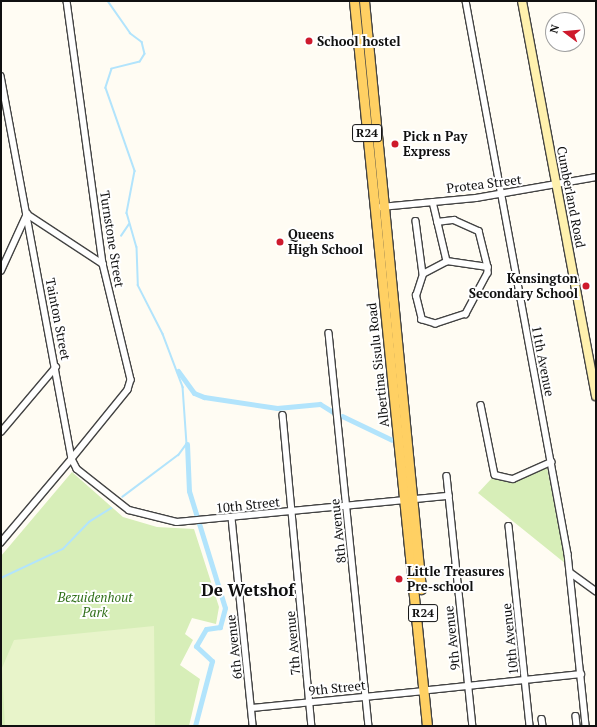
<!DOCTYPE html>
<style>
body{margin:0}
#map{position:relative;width:597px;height:727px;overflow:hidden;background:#fffcf3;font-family:"PT Serif",serif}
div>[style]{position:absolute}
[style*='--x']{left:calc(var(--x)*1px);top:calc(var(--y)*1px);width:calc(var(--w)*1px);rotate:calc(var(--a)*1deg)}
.green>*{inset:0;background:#d7eeb8}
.pitch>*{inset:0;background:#e8f4ca}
.stream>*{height:1.5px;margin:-0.75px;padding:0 0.75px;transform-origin:0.75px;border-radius:0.75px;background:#b2e4fc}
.canal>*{height:5px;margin:-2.5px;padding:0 2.5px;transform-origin:2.5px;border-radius:2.5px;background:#b2e4fc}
.roads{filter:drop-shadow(1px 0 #434343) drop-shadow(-1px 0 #434343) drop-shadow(0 1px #434343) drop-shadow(0 -1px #434343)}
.street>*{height:5.5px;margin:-2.75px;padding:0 2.75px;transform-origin:2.75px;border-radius:2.75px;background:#fff}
.secondary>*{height:8px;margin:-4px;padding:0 4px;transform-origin:4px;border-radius:4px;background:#fff1ae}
.primary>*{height:9px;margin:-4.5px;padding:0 4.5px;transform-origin:4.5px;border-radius:4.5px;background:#ffd063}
.dots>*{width:11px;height:11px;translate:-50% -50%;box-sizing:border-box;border:2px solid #fff;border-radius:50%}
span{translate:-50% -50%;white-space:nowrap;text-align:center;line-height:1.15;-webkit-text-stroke:4px #fff;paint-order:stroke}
.shield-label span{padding:1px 3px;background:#fff;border:1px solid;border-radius:3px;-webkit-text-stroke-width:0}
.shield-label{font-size:12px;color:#101010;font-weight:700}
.poi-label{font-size:13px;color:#101010;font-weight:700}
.left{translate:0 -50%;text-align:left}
.right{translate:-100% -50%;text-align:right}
.street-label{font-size:13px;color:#101010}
.park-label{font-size:13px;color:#306f19;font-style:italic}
.district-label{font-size:17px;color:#101010;font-weight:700}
.frame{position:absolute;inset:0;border:2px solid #101010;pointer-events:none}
.north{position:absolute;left:545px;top:12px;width:40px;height:40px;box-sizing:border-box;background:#fff;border:1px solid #9f9f9f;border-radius:50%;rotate:286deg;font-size:11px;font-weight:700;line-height:16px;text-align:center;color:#101010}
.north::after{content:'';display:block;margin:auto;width:14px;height:18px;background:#ce1a2d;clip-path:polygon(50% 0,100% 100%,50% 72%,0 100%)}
</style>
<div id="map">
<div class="green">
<div style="clip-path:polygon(547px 467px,566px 564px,478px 493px,492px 478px,511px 483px)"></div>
<div style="clip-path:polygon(72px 472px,123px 517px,157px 527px,194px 529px,219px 607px,216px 624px,192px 618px,185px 634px,193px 640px,180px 665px,200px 679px,189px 726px,1px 726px,1px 556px)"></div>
</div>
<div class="pitch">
<div style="clip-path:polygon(154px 626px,155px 726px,5px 726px,2px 668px,14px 640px)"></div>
</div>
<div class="stream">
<div style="--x:108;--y:1;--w:39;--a:55"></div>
<div style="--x:130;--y:33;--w:15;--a:37"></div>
<div style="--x:142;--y:42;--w:12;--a:76"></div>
<div style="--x:145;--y:54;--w:9;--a:122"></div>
<div style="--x:140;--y:62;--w:29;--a:166"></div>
<div style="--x:112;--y:69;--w:20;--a:108"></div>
<div style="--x:106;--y:88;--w:88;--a:70.7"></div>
<div style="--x:135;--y:171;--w:43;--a:100.8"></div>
<div style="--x:127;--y:213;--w:35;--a:74"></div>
<div style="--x:137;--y:247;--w:38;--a:88"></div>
<div style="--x:138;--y:285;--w:55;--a:63"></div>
<div style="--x:163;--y:334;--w:57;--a:69.3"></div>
<div style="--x:183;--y:387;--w:57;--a:86"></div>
<div style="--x:187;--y:444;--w:14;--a:126"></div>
<div style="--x:179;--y:455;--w:70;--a:143.1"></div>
<div style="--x:121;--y:236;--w:14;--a:-56"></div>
<div style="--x:1;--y:578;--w:68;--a:-25.1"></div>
<div style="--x:63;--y:549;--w:37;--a:-46"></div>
<div style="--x:89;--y:522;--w:26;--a:-32"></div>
</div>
<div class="canal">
<div style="--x:178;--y:371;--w:27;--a:54"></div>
<div style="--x:194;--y:393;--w:11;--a:22"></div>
<div style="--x:204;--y:397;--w:74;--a:8.6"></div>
<div style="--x:277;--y:408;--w:43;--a:-5.3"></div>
<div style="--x:320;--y:404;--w:15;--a:32"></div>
<div style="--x:342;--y:416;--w:55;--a:25.6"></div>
<div style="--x:187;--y:444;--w:47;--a:87.6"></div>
<div style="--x:189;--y:491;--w:122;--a:72.9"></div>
<div style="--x:225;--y:608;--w:20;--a:105"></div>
<div style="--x:220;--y:627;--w:14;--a:172"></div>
<div style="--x:206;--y:629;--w:20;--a:120"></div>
<div style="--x:196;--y:646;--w:22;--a:43"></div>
<div style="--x:212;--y:661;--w:67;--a:104.7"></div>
</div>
<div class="roads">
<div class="street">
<div style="--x:67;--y:1;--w:265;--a:82.2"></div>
<div style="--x:103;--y:264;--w:119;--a:76.4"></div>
<div style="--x:131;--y:380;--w:10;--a:107"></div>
<div style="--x:128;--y:390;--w:89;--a:129.1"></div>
<div style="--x:72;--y:459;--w:11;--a:63"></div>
<div style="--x:77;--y:469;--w:66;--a:38.3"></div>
<div style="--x:129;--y:510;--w:49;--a:14"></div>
<div style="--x:177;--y:522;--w:273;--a:-5.5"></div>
<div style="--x:466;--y:1;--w:562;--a:79.55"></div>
<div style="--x:568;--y:554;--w:173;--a:84"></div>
<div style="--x:1;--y:76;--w:390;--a:79.5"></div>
<div style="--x:72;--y:459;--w:110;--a:130.2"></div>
<div style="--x:433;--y:202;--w:61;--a:76.7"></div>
<div style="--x:381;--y:207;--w:95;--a:-5.4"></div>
<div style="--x:476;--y:198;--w:122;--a:-9.9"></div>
<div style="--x:416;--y:221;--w:53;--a:82.5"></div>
<div style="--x:437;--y:222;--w:17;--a:-7"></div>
<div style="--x:454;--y:220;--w:27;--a:24"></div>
<div style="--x:479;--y:231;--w:37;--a:76"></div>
<div style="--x:488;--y:267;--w:6;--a:90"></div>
<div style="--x:488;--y:273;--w:47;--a:118.2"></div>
<div style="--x:466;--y:314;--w:32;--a:162"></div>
<div style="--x:436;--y:324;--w:15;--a:-164"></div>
<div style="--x:422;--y:320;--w:25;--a:-104"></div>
<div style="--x:416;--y:296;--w:23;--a:-72"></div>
<div style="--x:423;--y:274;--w:27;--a:-28"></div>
<div style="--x:447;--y:261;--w:41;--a:8.3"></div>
<div style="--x:1;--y:271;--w:63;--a:-65.5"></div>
<div style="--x:27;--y:214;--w:91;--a:33.3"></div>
<div style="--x:329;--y:333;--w:395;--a:84.2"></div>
<div style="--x:481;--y:405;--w:71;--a:78.7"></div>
<div style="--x:495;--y:475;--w:18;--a:13"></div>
<div style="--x:513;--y:479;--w:42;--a:-24.1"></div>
<div style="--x:283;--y:415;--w:312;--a:84.7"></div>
<div style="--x:1;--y:432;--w:85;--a:-49.8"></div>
<div style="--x:447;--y:476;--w:251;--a:84.1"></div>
<div style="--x:232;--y:518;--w:209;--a:84.2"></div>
<div style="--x:509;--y:526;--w:201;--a:84"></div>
<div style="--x:571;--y:573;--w:31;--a:36"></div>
<div style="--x:429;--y:690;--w:153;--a:-6"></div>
<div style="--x:252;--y:708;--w:173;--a:-5.6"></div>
<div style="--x:576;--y:716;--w:10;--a:84"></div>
<div style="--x:542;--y:719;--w:7;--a:82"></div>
</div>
<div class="secondary">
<div style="--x:522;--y:1;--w:402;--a:79.4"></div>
</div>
<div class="primary">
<div style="--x:354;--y:1;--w:729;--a:84.25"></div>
<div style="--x:364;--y:1;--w:591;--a:84.46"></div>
</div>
</div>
<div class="dots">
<div style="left:309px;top:41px;background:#ce1a2d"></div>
<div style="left:395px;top:144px;background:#ce1a2d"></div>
<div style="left:280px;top:242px;background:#ce1a2d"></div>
<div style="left:586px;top:286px;background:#ce1a2d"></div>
<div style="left:399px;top:579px;background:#ce1a2d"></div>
</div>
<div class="shield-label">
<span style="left:367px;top:133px">R24</span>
<span style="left:423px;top:613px">R24</span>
</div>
<div class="poi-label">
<span class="left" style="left:317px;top:41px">School hostel</span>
<span class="left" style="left:403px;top:144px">Pick n Pay<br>Express</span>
<span class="left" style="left:288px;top:242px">Queens<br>High School</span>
<span class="right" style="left:578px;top:286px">Kensington<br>Secondary School</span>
<span class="left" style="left:407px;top:579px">Little Treasures<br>Pre-school</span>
</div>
<div class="street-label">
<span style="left:484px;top:184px;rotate:-7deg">Protea Street</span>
<span style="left:571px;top:197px;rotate:79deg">Cumberland Road</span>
<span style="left:112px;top:239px;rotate:81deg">Turnstone Street</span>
<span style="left:58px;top:319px;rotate:79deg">Tainton Street</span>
<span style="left:543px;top:361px;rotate:79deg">11th Avenue</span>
<span style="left:378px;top:365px;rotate:-96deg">Albertina Sisulu Road</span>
<span style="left:248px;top:505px;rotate:-6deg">10th Street</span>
<span style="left:338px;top:531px;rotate:-96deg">8th Avenue</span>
<span style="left:452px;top:638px;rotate:-96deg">9th Avenue</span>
<span style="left:510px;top:639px;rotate:-96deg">10th Avenue</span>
<span style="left:293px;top:643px;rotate:-95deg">7th Avenue</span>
<span style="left:234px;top:647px;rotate:-96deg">6th Avenue</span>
<span style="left:337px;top:688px;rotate:-6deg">9th Street</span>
</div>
<div class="park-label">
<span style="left:95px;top:605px">Bezuidenhout<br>Park</span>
</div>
<div class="district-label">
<span style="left:248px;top:590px">De Wetshof</span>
</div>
<div class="frame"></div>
<div class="north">N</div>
</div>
